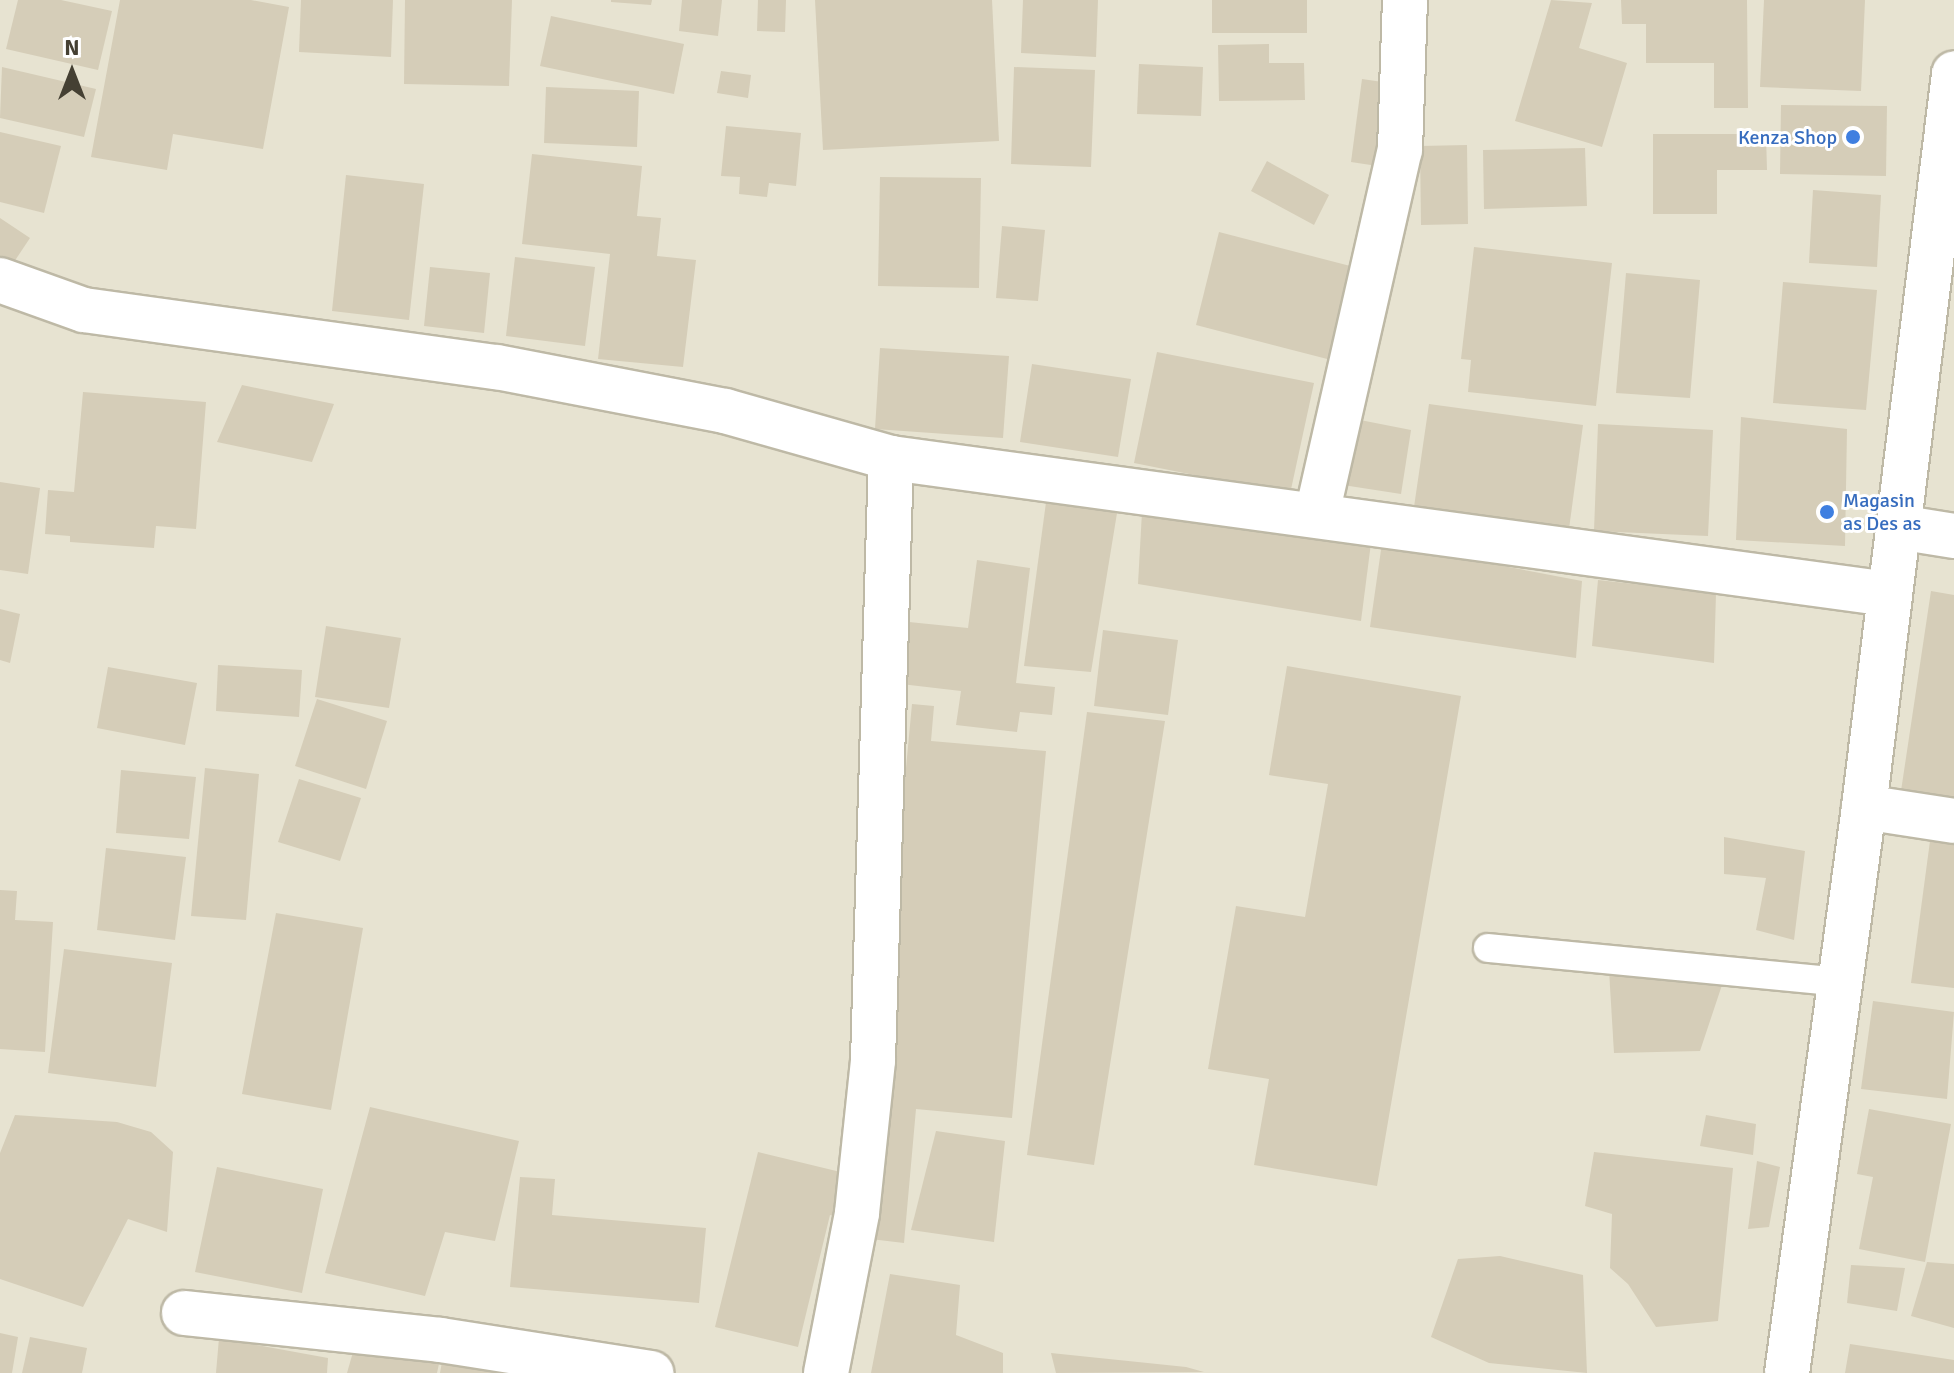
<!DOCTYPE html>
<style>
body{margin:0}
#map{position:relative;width:1954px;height:1373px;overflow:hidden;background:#f3f0e3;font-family:Signika,sans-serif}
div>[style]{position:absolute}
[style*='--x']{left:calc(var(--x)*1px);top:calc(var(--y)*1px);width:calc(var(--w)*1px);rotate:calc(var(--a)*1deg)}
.residential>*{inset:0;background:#e7e3d1}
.building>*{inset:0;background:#d5cdb8}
.roads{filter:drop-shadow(2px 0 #beb9a6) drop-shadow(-2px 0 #beb9a6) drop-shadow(0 2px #beb9a6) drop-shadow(0 -2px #beb9a6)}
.service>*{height:28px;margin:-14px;padding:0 14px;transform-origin:14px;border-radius:14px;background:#fff}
.minor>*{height:44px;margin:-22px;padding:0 22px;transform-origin:22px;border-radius:22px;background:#fff}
.tertiary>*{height:44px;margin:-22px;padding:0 22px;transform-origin:22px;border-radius:22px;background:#fff}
.dots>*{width:22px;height:22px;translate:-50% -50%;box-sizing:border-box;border:4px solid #fff;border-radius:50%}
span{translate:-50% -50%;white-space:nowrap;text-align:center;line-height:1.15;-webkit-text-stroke:6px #fff;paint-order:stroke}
.shop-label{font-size:20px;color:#366cbe}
.right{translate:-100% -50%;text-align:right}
.left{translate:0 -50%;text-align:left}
.north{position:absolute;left:32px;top:32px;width:80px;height:80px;-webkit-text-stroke:6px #fff;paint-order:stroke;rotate:0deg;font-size:22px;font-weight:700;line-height:32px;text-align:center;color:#454033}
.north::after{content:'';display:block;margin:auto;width:28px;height:36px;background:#454033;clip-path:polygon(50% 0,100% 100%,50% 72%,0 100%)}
</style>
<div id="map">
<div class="residential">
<div style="clip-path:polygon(0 0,1954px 0,1954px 1373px,0 1373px)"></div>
</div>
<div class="building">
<div style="clip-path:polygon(18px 0,61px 0,112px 11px,98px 70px,6px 49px)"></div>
<div style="clip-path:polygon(120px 0,251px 0,289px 7px,263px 149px,173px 134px,167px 170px,91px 157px)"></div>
<div style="clip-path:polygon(301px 0,393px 0,391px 57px,299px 52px)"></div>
<div style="clip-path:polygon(405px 0,512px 0,509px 86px,404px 84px)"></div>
<div style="clip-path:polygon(611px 0,652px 0,651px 5px,611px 2px)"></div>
<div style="clip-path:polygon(682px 0,722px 0,718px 36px,679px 31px)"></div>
<div style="clip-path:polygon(758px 0,786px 0,785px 32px,757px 31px)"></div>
<div style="clip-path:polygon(815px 0,992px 0,999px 141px,823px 150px)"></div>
<div style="clip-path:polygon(1023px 0,1098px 0,1096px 57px,1021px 53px)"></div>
<div style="clip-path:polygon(1212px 0,1307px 0,1307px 33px,1212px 33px)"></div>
<div style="clip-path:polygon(1551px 0,1592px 3px,1579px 48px,1627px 63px,1602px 147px,1515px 121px)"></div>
<div style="clip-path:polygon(1621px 0,1747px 0,1748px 108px,1714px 108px,1714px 63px,1646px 63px,1646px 24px,1622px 24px)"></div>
<div style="clip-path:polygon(1764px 0,1865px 0,1861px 91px,1760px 87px)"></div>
<div style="clip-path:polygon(551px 16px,684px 44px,674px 94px,540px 66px)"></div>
<div style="clip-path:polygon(1269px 44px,1269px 63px,1304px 63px,1305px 100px,1219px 101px,1218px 45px)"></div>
<div style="clip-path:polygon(1139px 64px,1203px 67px,1201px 116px,1137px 114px)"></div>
<div style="clip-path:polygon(2px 67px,96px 89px,84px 137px,0 118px)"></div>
<div style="clip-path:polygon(1014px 67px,1095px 70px,1091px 167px,1011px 164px)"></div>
<div style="clip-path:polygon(721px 71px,751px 75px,748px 98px,717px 93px)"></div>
<div style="clip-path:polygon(1362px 79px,1396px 84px,1384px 167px,1351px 162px)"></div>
<div style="clip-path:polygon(546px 87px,639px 91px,637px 147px,544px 143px)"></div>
<div style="clip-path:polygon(1781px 105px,1887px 106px,1886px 176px,1780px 174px)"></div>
<div style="clip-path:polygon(726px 126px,801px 133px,796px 186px,769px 183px,767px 197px,739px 194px,740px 177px,721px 176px)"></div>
<div style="clip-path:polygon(0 132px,61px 146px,44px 213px,0 202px)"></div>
<div style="clip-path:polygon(1653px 134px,1766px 134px,1767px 170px,1717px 170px,1717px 214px,1653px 214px)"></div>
<div style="clip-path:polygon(1467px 145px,1468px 224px,1421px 225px,1420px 146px)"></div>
<div style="clip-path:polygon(1585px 148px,1587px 206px,1484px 209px,1483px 150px)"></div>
<div style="clip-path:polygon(532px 154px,642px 166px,637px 216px,661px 218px,657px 256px,696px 260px,683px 367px,598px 359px,610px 254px,522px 244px)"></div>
<div style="clip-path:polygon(1267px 161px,1329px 195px,1314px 225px,1251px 191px)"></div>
<div style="clip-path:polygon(346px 175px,424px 184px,409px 320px,332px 311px)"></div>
<div style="clip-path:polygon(880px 177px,981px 178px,979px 288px,878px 286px)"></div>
<div style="clip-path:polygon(1813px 190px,1881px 195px,1877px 267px,1809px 263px)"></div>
<div style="clip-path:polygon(0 218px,30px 238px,10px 268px,0 262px)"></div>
<div style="clip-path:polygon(1002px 226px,1045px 230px,1038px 301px,996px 298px)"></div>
<div style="clip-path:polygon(1219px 232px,1358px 268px,1335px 361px,1196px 325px)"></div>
<div style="clip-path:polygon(1474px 247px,1612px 263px,1596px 406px,1468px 392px,1471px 360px,1461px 359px)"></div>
<div style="clip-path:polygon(515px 257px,595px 267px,585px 346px,506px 336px)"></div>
<div style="clip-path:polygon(430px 267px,490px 273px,484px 333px,424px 326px)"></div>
<div style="clip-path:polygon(1626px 273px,1700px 280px,1690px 398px,1616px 393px)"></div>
<div style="clip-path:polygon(1783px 282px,1877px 290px,1866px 410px,1773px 403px)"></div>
<div style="clip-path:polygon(880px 348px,1009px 356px,1003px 438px,875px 429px)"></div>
<div style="clip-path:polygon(1157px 352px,1314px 383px,1290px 494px,1134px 463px)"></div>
<div style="clip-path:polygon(1032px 364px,1131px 379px,1118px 457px,1020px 442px)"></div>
<div style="clip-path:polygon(242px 385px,334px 404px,312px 462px,217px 442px)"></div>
<div style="clip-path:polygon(83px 392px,206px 402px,196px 529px,156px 526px,154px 548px,70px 542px,70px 536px,45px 534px,48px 490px,74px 492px)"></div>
<div style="clip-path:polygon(1429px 404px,1583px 425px,1569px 529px,1414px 507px)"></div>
<div style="clip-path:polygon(1741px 417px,1847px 429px,1845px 546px,1736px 540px)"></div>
<div style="clip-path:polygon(1355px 419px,1411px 430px,1401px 494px,1343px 485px)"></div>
<div style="clip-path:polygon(1598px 424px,1713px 430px,1708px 536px,1594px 531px)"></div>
<div style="clip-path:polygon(0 482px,40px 488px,28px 574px,0 570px)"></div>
<div style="clip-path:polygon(1047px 495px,1118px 507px,1091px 672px,1024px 666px)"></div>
<div style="clip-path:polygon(1142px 512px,1371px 543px,1361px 621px,1138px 584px)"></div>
<div style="clip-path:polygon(1382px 543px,1582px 581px,1576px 658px,1370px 627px)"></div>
<div style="clip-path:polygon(977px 560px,1030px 568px,1016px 683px,1055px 687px,1052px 715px,1020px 712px,1017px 732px,956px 725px,961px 691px,901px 684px,909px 622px,968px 628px)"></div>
<div style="clip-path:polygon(1598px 580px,1716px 593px,1714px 663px,1592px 646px)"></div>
<div style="clip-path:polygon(1931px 591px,1954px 595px,1954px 819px,1898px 811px)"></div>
<div style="clip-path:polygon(0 609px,20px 614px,10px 663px,0 660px)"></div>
<div style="clip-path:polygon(326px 626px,401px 638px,389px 708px,315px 697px)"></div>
<div style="clip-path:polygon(1103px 630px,1178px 640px,1168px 715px,1094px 706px)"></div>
<div style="clip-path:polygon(218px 665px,302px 670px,299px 717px,216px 711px)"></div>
<div style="clip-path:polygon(1287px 666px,1461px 696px,1377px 1186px,1254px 1165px,1269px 1079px,1208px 1069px,1236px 906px,1305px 917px,1328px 784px,1269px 775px)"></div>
<div style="clip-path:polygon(108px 667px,197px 683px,185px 745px,97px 728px)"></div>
<div style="clip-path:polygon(317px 699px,387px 721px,366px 789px,295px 766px)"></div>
<div style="clip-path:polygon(912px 704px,934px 706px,931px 741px,1046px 751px,1012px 1118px,916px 1109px,904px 1243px,862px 1238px)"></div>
<div style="clip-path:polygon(1087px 712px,1165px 721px,1094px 1165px,1027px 1155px)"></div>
<div style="clip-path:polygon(205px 768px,259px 774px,246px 920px,191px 916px)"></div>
<div style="clip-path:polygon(121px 770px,196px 777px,189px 839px,116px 833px)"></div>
<div style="clip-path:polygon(299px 779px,361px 798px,340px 861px,278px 842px)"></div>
<div style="clip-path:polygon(1724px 837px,1805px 851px,1794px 940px,1756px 930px,1766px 878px,1724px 874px)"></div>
<div style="clip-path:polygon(1930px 841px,1954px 844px,1954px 988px,1911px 983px)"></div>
<div style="clip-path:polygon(106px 848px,186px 857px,175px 940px,97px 930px)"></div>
<div style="clip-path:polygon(0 890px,17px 891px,15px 920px,53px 922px,45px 1052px,0 1049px)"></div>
<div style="clip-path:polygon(276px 913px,363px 928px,331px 1110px,242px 1094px)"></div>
<div style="clip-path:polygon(64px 949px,172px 963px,156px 1087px,48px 1073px)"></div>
<div style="clip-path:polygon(1609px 970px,1724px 979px,1700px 1051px,1614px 1053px)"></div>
<div style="clip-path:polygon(1873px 1001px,1954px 1012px,1947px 1099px,1861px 1089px)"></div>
<div style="clip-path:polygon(370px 1107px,519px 1141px,495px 1241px,445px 1232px,425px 1296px,325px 1273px)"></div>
<div style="clip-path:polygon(1869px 1109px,1951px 1124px,1925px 1262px,1859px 1249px,1873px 1177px,1857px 1174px)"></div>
<div style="clip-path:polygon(15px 1115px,117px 1122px,151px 1132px,173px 1152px,167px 1232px,128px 1219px,83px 1307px,0 1279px,0 1153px)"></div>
<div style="clip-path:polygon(1706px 1115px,1756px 1124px,1753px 1155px,1700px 1146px)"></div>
<div style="clip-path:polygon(936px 1131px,1005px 1141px,994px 1242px,911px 1230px)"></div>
<div style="clip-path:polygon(758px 1152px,857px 1176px,846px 1219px,830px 1215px,798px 1347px,715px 1327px)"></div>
<div style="clip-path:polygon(1594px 1152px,1733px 1168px,1718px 1321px,1656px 1327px,1628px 1284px,1610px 1268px,1612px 1214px,1585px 1206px)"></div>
<div style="clip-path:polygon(1757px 1161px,1780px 1167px,1769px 1227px,1748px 1229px)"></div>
<div style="clip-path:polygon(217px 1167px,323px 1189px,302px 1293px,195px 1272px)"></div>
<div style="clip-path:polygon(520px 1177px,555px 1179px,552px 1215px,706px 1228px,699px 1303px,510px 1287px)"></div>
<div style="clip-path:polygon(1500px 1256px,1583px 1275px,1587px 1373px,1489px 1363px,1431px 1337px,1458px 1259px)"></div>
<div style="clip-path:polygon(1927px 1262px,1954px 1264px,1954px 1328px,1911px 1316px)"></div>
<div style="clip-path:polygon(1851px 1265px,1905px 1268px,1897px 1311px,1847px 1303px)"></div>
<div style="clip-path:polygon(890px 1274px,960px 1285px,956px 1335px,1003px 1353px,1003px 1373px,871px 1373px)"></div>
<div style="clip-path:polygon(0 1333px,18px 1337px,12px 1373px,0 1373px)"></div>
<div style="clip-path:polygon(30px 1337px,87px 1348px,82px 1373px,22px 1373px)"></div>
<div style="clip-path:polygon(219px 1338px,328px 1358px,327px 1373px,216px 1373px)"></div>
<div style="clip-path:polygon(357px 1338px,440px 1359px,437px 1373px,347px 1373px)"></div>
<div style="clip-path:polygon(1850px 1344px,1954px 1360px,1954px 1373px,1845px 1373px)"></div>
<div style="clip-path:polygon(1051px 1353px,1186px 1367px,1204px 1372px,1056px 1373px)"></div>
<div style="clip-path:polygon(442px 1362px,505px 1371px,505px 1373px,440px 1373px)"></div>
</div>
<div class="roads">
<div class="service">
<div style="--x:1488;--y:948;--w:353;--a:5.5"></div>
</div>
<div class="minor">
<div style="--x:0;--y:280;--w:89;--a:19.7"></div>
<div style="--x:84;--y:310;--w:417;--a:7.9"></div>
<div style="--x:497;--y:367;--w:232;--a:10.9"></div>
<div style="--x:725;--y:411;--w:173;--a:15.8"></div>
<div style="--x:891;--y:458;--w:1006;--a:7.77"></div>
<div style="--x:1317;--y:514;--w:373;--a:-77.2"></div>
<div style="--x:1400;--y:150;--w:150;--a:-88.1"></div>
<div style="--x:1898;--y:527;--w:57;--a:9.1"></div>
<div style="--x:1864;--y:807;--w:91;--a:8.8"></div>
<div style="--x:184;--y:1313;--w:257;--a:6"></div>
<div style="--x:440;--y:1340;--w:214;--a:8.9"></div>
<div style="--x:826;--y:1373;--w:163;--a:-79"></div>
<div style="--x:857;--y:1213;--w:154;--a:-84"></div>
<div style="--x:873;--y:1060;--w:602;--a:-88.29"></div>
</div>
<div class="tertiary">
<div style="--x:1787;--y:1373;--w:571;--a:-82.25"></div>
<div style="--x:1864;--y:807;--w:739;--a:-83"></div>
</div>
</div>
<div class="dots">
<div style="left:1853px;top:137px;background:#3f7fe0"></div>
<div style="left:1827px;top:512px;background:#3f7fe0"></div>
</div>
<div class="shop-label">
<span class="right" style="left:1837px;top:137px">Kenza Shop</span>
<span class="left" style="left:1843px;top:512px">Magasin<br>as Des as</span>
</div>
<div class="north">N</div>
</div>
